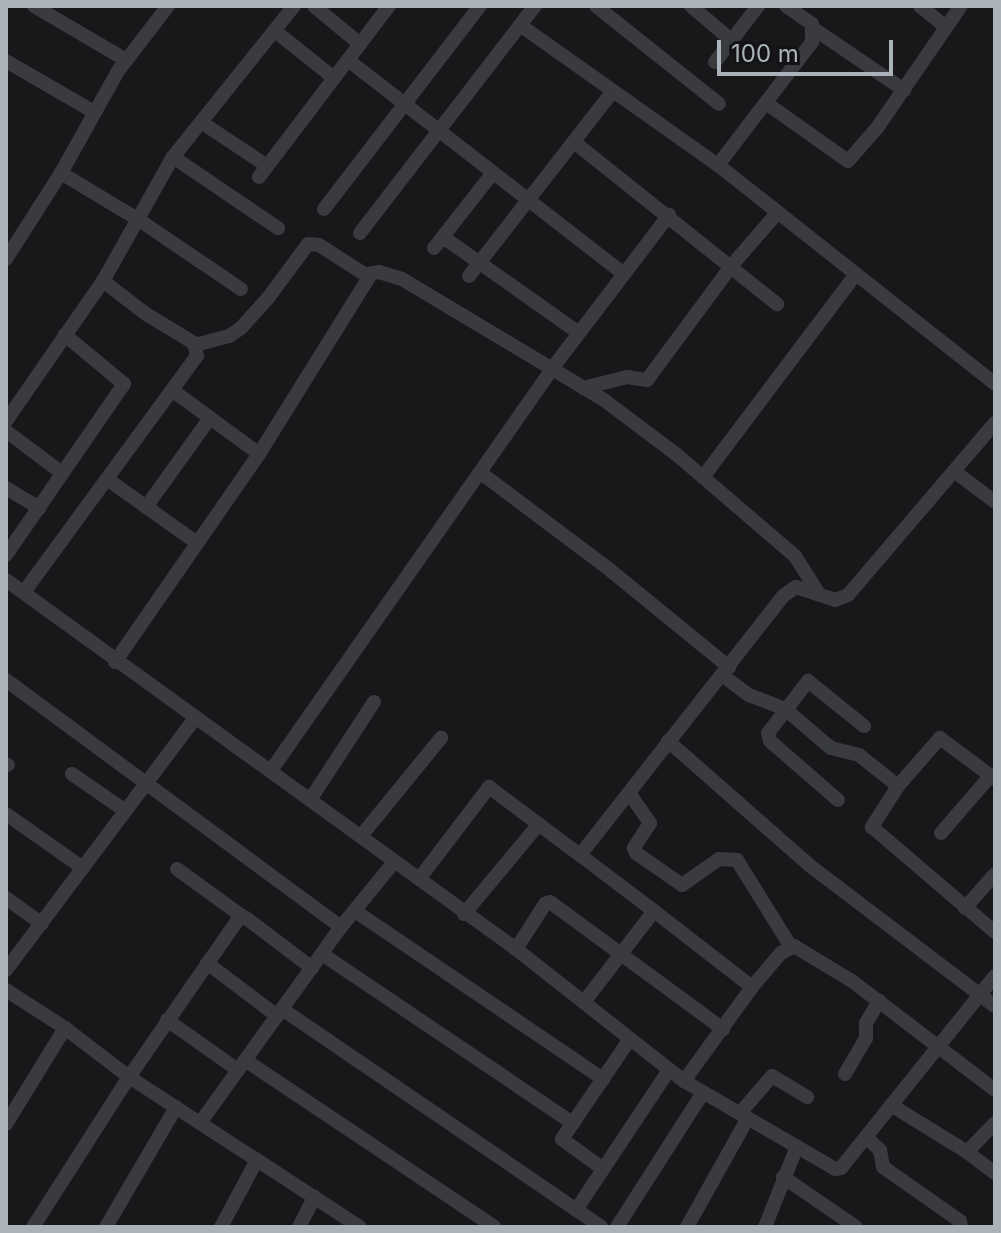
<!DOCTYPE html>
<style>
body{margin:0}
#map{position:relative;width:1001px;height:1233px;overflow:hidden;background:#18181a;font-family:Inter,sans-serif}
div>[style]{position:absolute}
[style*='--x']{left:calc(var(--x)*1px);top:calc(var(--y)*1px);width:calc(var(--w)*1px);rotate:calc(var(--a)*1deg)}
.minor>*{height:14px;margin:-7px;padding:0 7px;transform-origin:7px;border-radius:7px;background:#393b3f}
span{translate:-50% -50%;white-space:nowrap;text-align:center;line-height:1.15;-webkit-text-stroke:8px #131315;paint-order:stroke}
.frame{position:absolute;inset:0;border:8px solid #aab2ba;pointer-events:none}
.scale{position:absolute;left:717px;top:40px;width:176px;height:36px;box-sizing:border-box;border:4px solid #aab2ba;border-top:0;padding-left:10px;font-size:24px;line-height:28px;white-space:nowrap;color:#aab2ba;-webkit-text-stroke:6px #131315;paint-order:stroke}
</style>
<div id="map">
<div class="minor">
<div style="--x:34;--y:6;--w:107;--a:30.4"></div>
<div style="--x:314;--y:6;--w:60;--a:39.6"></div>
<div style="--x:596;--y:6;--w:157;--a:38.5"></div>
<div style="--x:691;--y:6;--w:52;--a:40.4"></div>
<div style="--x:920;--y:6;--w:33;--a:39"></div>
<div style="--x:520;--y:25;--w:242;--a:35.3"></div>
<div style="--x:718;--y:165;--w:353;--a:38.3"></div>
<div style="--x:814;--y:29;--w:109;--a:34.1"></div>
<div style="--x:275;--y:31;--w:75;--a:38.5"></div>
<div style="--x:348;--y:60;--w:349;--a:37.8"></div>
<div style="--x:6;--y:61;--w:102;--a:30.1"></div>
<div style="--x:715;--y:62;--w:71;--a:-52.5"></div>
<div style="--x:766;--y:103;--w:100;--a:35.3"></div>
<div style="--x:848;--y:161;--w:44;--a:-48.7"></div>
<div style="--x:877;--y:128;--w:148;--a:-55.5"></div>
<div style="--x:201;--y:122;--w:79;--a:33.7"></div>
<div style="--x:574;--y:142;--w:260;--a:38.6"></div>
<div style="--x:173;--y:157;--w:127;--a:34.1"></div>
<div style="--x:718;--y:165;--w:155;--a:-52.6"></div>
<div style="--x:812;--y:42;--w:18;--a:-90"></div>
<div style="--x:812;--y:24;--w:32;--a:-145"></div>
<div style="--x:61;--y:173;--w:91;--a:31.1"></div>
<div style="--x:139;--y:220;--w:123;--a:34.1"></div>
<div style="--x:259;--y:177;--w:215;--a:-52.8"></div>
<div style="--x:324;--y:209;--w:256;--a:-52.5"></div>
<div style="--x:360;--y:233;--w:287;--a:-52.4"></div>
<div style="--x:443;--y:237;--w:166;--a:35.2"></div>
<div style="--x:434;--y:248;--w:94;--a:-51.9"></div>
<div style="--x:6;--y:259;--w:102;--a:-57.4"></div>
<div style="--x:61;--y:173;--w:117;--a:-60.8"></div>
<div style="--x:118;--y:71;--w:82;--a:-52.4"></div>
<div style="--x:367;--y:274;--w:12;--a:-9"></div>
<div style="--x:379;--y:272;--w:24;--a:17"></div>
<div style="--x:402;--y:279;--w:235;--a:30.9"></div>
<div style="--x:604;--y:400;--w:90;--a:36.9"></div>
<div style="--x:676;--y:454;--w:157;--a:40.6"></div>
<div style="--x:795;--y:556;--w:45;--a:57.7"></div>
<div style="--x:469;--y:276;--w:234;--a:-52.1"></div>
<div style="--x:583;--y:388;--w:45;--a:-14"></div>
<div style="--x:627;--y:377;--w:20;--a:9"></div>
<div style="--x:647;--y:380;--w:143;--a:-53.5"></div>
<div style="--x:732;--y:265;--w:70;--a:-49"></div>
<div style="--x:172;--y:390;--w:108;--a:36.3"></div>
<div style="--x:6;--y:421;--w:170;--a:-55.3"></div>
<div style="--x:103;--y:281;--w:142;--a:-60.6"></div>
<div style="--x:173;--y:157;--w:193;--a:-51.3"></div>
<div style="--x:6;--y:431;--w:70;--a:36.9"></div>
<div style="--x:954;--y:471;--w:51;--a:37.1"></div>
<div style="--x:481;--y:473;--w:161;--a:36.9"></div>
<div style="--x:610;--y:570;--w:154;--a:39.2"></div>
<div style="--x:703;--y:477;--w:254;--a:-53"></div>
<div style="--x:107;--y:479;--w:110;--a:35.4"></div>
<div style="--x:6;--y:488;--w:39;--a:31"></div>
<div style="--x:146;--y:507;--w:110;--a:-54.3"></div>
<div style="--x:6;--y:555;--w:208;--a:-55.4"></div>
<div style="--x:124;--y:384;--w:77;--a:-140.3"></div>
<div style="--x:6;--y:580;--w:629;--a:35.89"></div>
<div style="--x:516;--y:949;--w:214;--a:38.2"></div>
<div style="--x:684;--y:1081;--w:175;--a:30.2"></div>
<div style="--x:835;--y:1169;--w:6;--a:-9"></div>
<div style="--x:841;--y:1168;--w:246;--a:-51.3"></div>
<div style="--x:24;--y:592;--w:293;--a:-53.8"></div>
<div style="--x:197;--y:356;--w:13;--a:-103"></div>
<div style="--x:194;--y:343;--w:56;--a:-148.9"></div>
<div style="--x:146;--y:314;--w:54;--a:-142.5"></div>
<div style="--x:115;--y:662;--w:253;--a:-55.3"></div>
<div style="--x:259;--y:454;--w:208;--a:-58.1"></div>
<div style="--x:369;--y:277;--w:59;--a:-147.4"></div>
<div style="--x:319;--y:245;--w:11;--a:-175"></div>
<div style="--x:308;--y:244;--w:67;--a:126.5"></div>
<div style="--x:268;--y:298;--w:40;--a:132"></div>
<div style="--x:241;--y:328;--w:14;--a:146"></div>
<div style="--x:229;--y:336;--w:35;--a:165"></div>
<div style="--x:722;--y:675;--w:34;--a:37"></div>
<div style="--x:749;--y:695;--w:39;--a:21"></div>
<div style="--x:785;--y:709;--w:60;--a:40.3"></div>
<div style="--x:831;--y:748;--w:29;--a:14"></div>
<div style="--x:859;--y:755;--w:50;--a:38.5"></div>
<div style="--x:6;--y:680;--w:416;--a:36.4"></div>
<div style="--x:668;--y:741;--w:188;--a:41.3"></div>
<div style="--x:809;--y:865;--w:233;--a:37.2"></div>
<div style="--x:6;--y:764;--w:2;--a:27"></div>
<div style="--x:272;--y:769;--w:492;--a:-55"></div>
<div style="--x:554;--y:366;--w:190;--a:-52.7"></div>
<div style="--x:72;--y:774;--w:63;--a:34.7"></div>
<div style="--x:995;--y:779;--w:69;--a:-143.3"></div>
<div style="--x:940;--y:738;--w:64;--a:131.2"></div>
<div style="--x:898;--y:786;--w:49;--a:122.4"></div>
<div style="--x:872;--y:827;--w:162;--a:40.5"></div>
<div style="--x:629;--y:793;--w:37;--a:55"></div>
<div style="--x:650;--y:823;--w:30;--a:123"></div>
<div style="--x:634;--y:848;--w:5;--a:68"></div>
<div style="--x:636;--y:853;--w:56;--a:34.8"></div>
<div style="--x:682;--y:885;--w:45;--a:-35.1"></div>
<div style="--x:719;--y:859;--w:18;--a:3"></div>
<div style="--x:737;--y:860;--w:102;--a:58.2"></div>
<div style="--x:310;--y:800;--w:117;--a:-56.9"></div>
<div style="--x:838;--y:800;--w:90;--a:-139.1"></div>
<div style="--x:770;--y:741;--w:8;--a:-104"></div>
<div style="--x:768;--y:733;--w:66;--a:-52.4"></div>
<div style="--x:808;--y:681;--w:72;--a:38.8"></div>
<div style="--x:6;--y:814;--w:94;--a:35"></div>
<div style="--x:941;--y:833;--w:77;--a:-49.2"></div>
<div style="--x:361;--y:836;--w:127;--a:-50.8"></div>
<div style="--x:580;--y:855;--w:329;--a:-51.9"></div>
<div style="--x:783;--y:596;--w:16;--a:-35"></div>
<div style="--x:796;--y:587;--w:41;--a:18.4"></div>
<div style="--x:835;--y:600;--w:14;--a:-21"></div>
<div style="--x:848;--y:595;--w:226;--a:-49.5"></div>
<div style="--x:177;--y:869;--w:82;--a:36"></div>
<div style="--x:419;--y:879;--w:116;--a:-52.7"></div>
<div style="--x:489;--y:787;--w:114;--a:36.8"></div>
<div style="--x:580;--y:855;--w:93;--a:37.1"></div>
<div style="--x:654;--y:911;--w:115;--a:127.6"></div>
<div style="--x:6;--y:898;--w:44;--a:35.8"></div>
<div style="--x:965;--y:908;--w:45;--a:-48.6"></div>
<div style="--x:355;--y:911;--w:300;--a:34.1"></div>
<div style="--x:654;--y:911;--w:124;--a:37.8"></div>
<div style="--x:464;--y:914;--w:117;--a:-50.2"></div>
<div style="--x:516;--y:949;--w:54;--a:-57.2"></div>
<div style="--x:545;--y:904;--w:5;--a:-22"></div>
<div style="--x:550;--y:902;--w:215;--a:36.3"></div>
<div style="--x:322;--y:954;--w:303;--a:34"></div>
<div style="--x:207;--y:963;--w:88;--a:37.1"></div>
<div style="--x:6;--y:970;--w:316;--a:-53.1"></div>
<div style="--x:6;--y:990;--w:70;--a:32.8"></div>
<div style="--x:65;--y:1028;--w:81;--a:37.4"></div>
<div style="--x:129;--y:1077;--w:275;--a:33"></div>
<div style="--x:282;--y:1009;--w:386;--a:34.3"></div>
<div style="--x:167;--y:1020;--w:87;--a:35.2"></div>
<div style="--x:245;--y:1060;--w:300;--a:33.8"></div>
<div style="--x:845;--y:1074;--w:42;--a:-59.7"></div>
<div style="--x:866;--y:1038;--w:15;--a:-90"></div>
<div style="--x:866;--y:1023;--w:26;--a:-59"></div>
<div style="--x:684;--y:1081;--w:116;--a:-54.1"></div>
<div style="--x:752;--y:987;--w:45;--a:-49.5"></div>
<div style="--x:781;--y:953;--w:15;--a:-28"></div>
<div style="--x:794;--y:946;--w:68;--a:31.1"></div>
<div style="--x:852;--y:981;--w:180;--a:37.3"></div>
<div style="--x:891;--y:1105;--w:89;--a:31.7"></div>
<div style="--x:967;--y:1152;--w:40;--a:-46"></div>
<div style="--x:740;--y:1113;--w:49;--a:-49.1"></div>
<div style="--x:772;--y:1076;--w:41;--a:31"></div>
<div style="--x:200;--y:1123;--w:241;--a:-54.3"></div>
<div style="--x:341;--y:927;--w:84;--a:-50.8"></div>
<div style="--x:6;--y:1124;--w:113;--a:-58.4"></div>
<div style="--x:866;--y:1137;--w:19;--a:43"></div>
<div style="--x:880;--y:1150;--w:17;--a:80"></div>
<div style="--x:883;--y:1167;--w:94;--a:35"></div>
<div style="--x:960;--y:1221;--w:6;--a:81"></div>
<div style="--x:967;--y:1152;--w:35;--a:37"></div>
<div style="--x:603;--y:1169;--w:51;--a:-143.8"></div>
<div style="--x:562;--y:1139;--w:121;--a:-55.8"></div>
<div style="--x:783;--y:1177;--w:88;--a:34.4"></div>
<div style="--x:576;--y:1210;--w:168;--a:-56.4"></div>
<div style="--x:33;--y:1227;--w:178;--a:-57.4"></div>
<div style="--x:129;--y:1077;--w:193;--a:-55.3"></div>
<div style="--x:239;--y:918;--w:7;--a:0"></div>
<div style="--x:246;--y:918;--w:83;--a:37.1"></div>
<div style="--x:106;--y:1227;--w:139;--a:-59.7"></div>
<div style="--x:221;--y:1227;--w:76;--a:-61.8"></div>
<div style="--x:299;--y:1227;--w:34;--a:-63"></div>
<div style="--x:617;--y:1227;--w:158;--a:-57.4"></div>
<div style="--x:687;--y:1227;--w:125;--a:-60.8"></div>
<div style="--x:765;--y:1227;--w:84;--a:-68.3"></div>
</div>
<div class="frame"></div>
<div class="scale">100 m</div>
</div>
